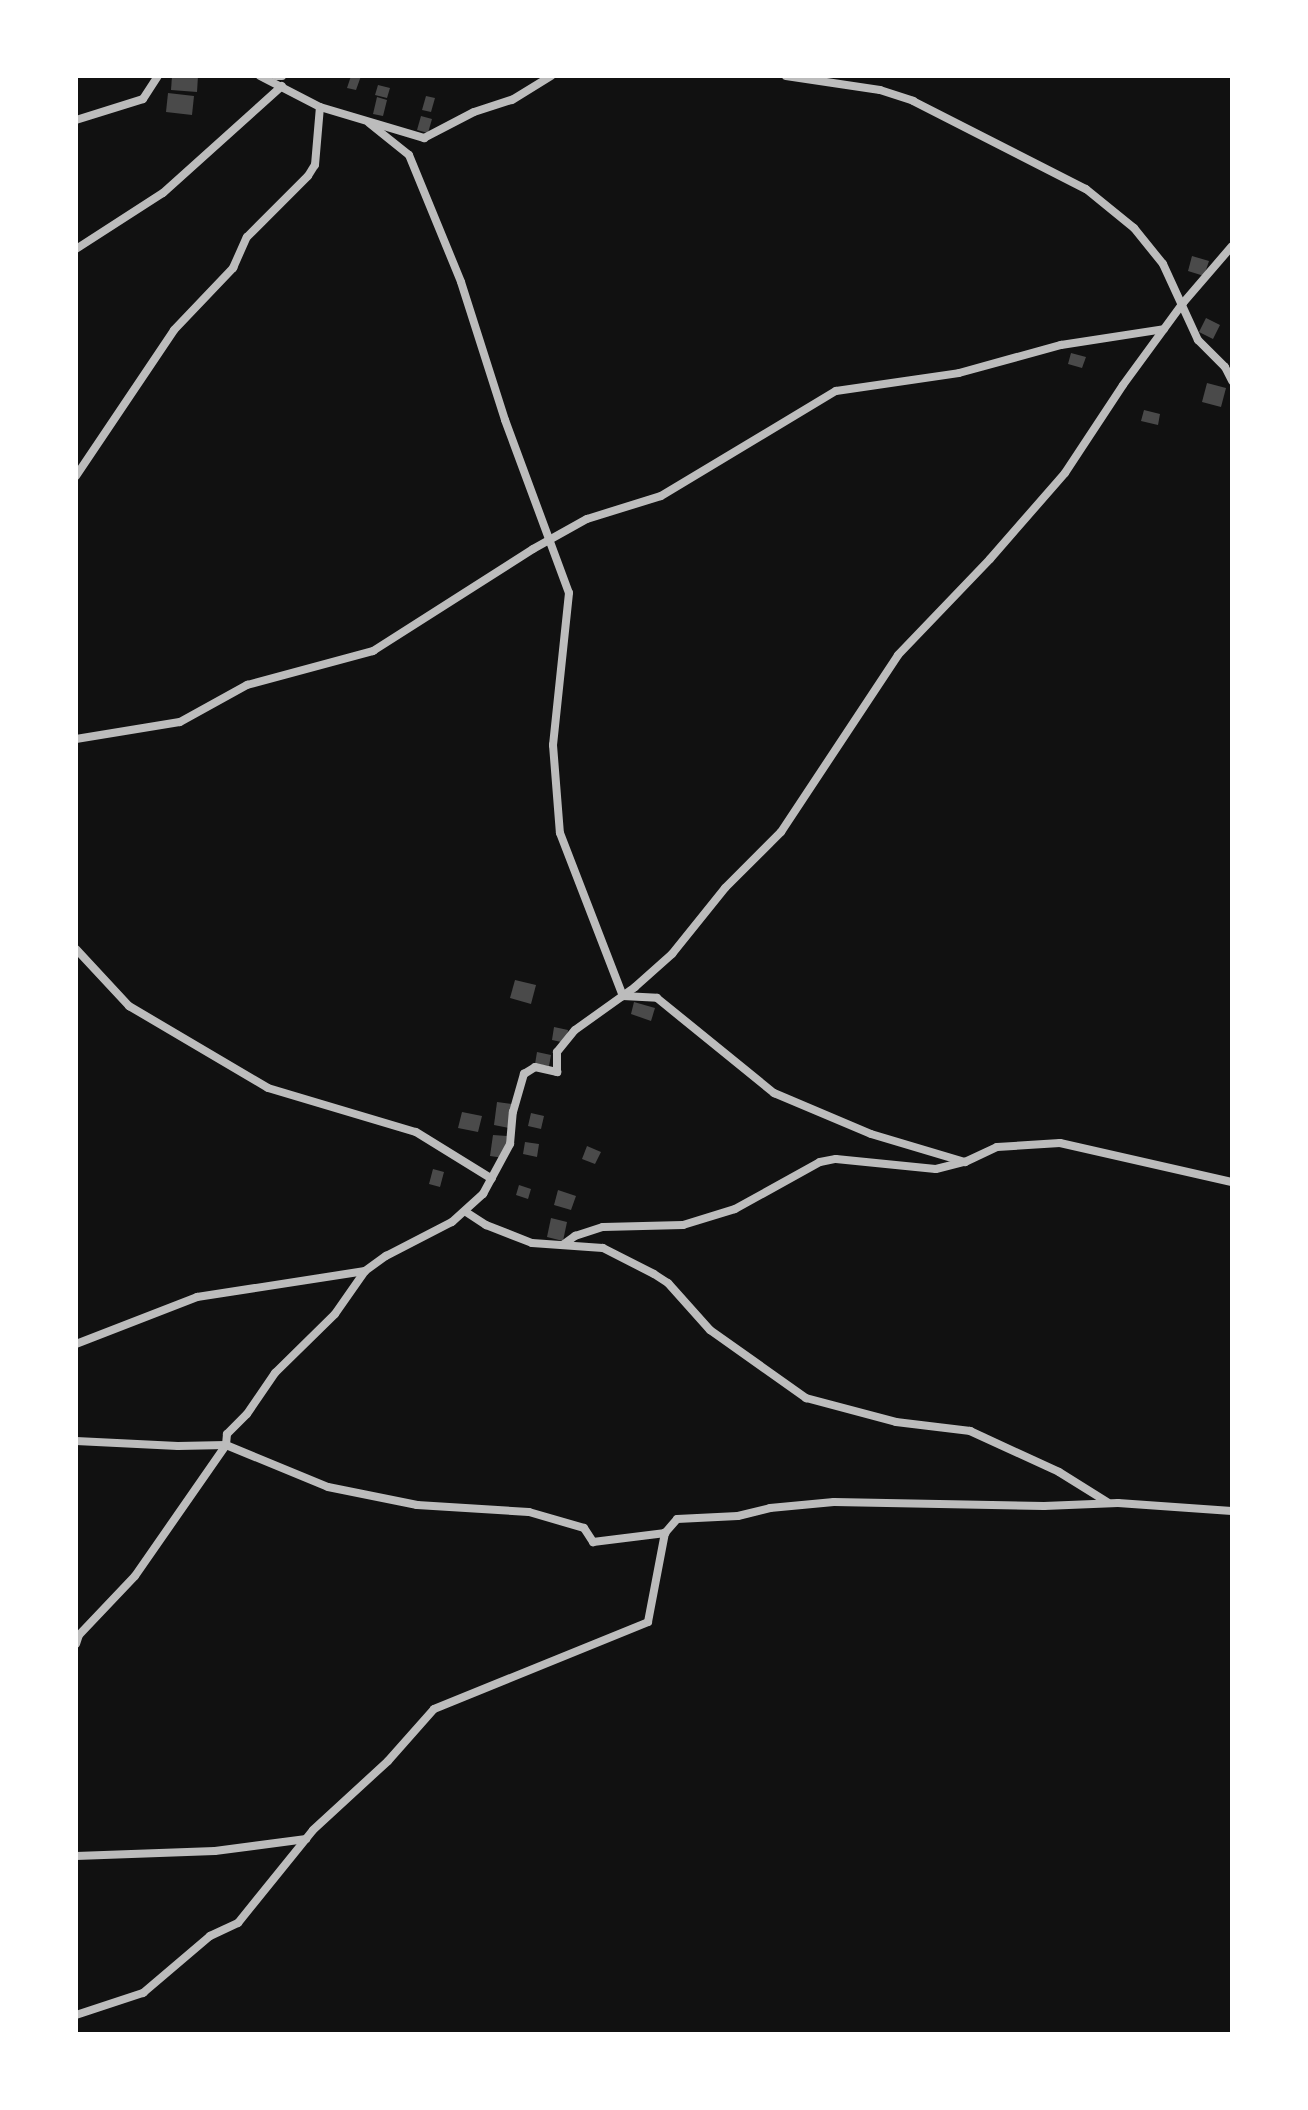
<!DOCTYPE html>
<style>
body{margin:0}
#map{position:relative;width:1308px;height:2110px;overflow:hidden;background:#111;font-family:Lora,serif}
div>[style]{position:absolute}
[style*='--x']{left:calc(var(--x)*1px);top:calc(var(--y)*1px);width:calc(var(--w)*1px);rotate:calc(var(--a)*1deg)}
.building>*{inset:0;background:#4a4a4a}
.minor>*{height:8px;margin:-4px;padding:0 4px;transform-origin:4px;border-radius:4px;background:#bcbcbc}
span{translate:-50% -50%;white-space:nowrap;text-align:center;line-height:1.15;-webkit-text-stroke:6px #fff;paint-order:stroke}
.frame{position:absolute;inset:0;border:78px solid #fff;pointer-events:none}
</style>
<div id="map">
<div class="building">
<div style="clip-path:polygon(172px 76px,198px 76px,197px 92px,171px 90px)"></div>
<div style="clip-path:polygon(351px 76px,361px 76px,356px 90px,347px 88px)"></div>
<div style="clip-path:polygon(378px 85px,390px 88px,387px 98px,375px 95px)"></div>
<div style="clip-path:polygon(168px 93px,194px 96px,192px 115px,166px 112px)"></div>
<div style="clip-path:polygon(426px 96px,435px 98px,431px 112px,422px 110px)"></div>
<div style="clip-path:polygon(377px 97px,387px 100px,383px 116px,373px 114px)"></div>
<div style="clip-path:polygon(421px 116px,432px 119px,428px 133px,417px 130px)"></div>
<div style="clip-path:polygon(1192px 256px,1209px 261px,1204px 276px,1188px 271px)"></div>
<div style="clip-path:polygon(1206px 318px,1220px 325px,1213px 339px,1199px 332px)"></div>
<div style="clip-path:polygon(1071px 353px,1086px 357px,1082px 368px,1068px 364px)"></div>
<div style="clip-path:polygon(1207px 383px,1226px 388px,1221px 407px,1202px 402px)"></div>
<div style="clip-path:polygon(1144px 410px,1160px 414px,1158px 425px,1141px 421px)"></div>
<div style="clip-path:polygon(515px 980px,536px 985px,531px 1004px,510px 998px)"></div>
<div style="clip-path:polygon(634px 1002px,655px 1008px,651px 1021px,631px 1014px)"></div>
<div style="clip-path:polygon(554px 1027px,568px 1030px,566px 1043px,552px 1040px)"></div>
<div style="clip-path:polygon(537px 1052px,551px 1055px,549px 1066px,535px 1064px)"></div>
<div style="clip-path:polygon(497px 1102px,512px 1104px,509px 1128px,494px 1125px)"></div>
<div style="clip-path:polygon(462px 1112px,482px 1116px,478px 1132px,458px 1128px)"></div>
<div style="clip-path:polygon(531px 1113px,544px 1116px,541px 1129px,528px 1126px)"></div>
<div style="clip-path:polygon(493px 1135px,507px 1136px,504px 1158px,490px 1156px)"></div>
<div style="clip-path:polygon(525px 1142px,539px 1144px,537px 1157px,523px 1154px)"></div>
<div style="clip-path:polygon(587px 1146px,601px 1152px,595px 1164px,582px 1159px)"></div>
<div style="clip-path:polygon(433px 1169px,444px 1172px,440px 1187px,429px 1184px)"></div>
<div style="clip-path:polygon(519px 1185px,531px 1189px,528px 1199px,516px 1195px)"></div>
<div style="clip-path:polygon(558px 1190px,576px 1196px,571px 1210px,554px 1205px)"></div>
<div style="clip-path:polygon(551px 1218px,567px 1222px,563px 1241px,547px 1237px)"></div>
</div>
<div class="minor">
<div style="--x:260;--y:76;--w:68;--a:27.3"></div>
<div style="--x:320;--y:107;--w:109;--a:16.6"></div>
<div style="--x:424;--y:138;--w:56;--a:-27.5"></div>
<div style="--x:474;--y:112;--w:40;--a:-18"></div>
<div style="--x:512;--y:100;--w:46;--a:-31.6"></div>
<div style="--x:276;--y:76;--w:6;--a:0"></div>
<div style="--x:786;--y:76;--w:95;--a:8.5"></div>
<div style="--x:880;--y:90;--w:35;--a:18"></div>
<div style="--x:913;--y:101;--w:194;--a:27"></div>
<div style="--x:1086;--y:189;--w:62;--a:39.1"></div>
<div style="--x:1134;--y:228;--w:46;--a:51.1"></div>
<div style="--x:1163;--y:264;--w:84;--a:65.3"></div>
<div style="--x:1198;--y:340;--w:38;--a:45"></div>
<div style="--x:1225;--y:367;--w:16;--a:63"></div>
<div style="--x:76;--y:120;--w:70;--a:-17.4"></div>
<div style="--x:143;--y:99;--w:27;--a:-57"></div>
<div style="--x:369;--y:123;--w:51;--a:38.7"></div>
<div style="--x:409;--y:155;--w:137;--a:67.7"></div>
<div style="--x:461;--y:282;--w:145;--a:72.3"></div>
<div style="--x:505;--y:420;--w:184;--a:69.7"></div>
<div style="--x:569;--y:593;--w:153;--a:96"></div>
<div style="--x:553;--y:745;--w:88;--a:85.5"></div>
<div style="--x:560;--y:833;--w:175;--a:68.9"></div>
<div style="--x:623;--y:996;--w:34;--a:3"></div>
<div style="--x:657;--y:998;--w:151;--a:39.1"></div>
<div style="--x:774;--y:1093;--w:105;--a:22.9"></div>
<div style="--x:871;--y:1134;--w:98;--a:16.6"></div>
<div style="--x:76;--y:249;--w:103;--a:-32.8"></div>
<div style="--x:163;--y:193;--w:160;--a:-42"></div>
<div style="--x:76;--y:476;--w:176;--a:-56.1"></div>
<div style="--x:174;--y:330;--w:86;--a:-46.4"></div>
<div style="--x:233;--y:268;--w:34;--a:-66"></div>
<div style="--x:247;--y:237;--w:86;--a:-45"></div>
<div style="--x:308;--y:176;--w:13;--a:-58"></div>
<div style="--x:315;--y:165;--w:58;--a:-85.1"></div>
<div style="--x:76;--y:739;--w:105;--a:-9.3"></div>
<div style="--x:180;--y:722;--w:77;--a:-28.9"></div>
<div style="--x:247;--y:685;--w:131;--a:-15.1"></div>
<div style="--x:373;--y:651;--w:190;--a:-32.5"></div>
<div style="--x:533;--y:549;--w:62;--a:-29.1"></div>
<div style="--x:587;--y:519;--w:77;--a:-17.3"></div>
<div style="--x:661;--y:496;--w:204;--a:-31"></div>
<div style="--x:836;--y:391;--w:124;--a:-8.3"></div>
<div style="--x:959;--y:373;--w:106;--a:-15.4"></div>
<div style="--x:1061;--y:345;--w:104;--a:-8.8"></div>
<div style="--x:76;--y:949;--w:78;--a:47.1"></div>
<div style="--x:129;--y:1006;--w:161;--a:30.5"></div>
<div style="--x:268;--y:1088;--w:154;--a:16.6"></div>
<div style="--x:416;--y:1132;--w:89;--a:31.7"></div>
<div style="--x:466;--y:1212;--w:24;--a:33"></div>
<div style="--x:486;--y:1225;--w:49;--a:21.4"></div>
<div style="--x:532;--y:1243;--w:71;--a:4"></div>
<div style="--x:603;--y:1248;--w:57;--a:27"></div>
<div style="--x:654;--y:1274;--w:17;--a:33"></div>
<div style="--x:668;--y:1283;--w:63;--a:48.2"></div>
<div style="--x:710;--y:1330;--w:118;--a:35.3"></div>
<div style="--x:806;--y:1398;--w:93;--a:14.9"></div>
<div style="--x:896;--y:1422;--w:75;--a:6.9"></div>
<div style="--x:970;--y:1431;--w:98;--a:24.7"></div>
<div style="--x:1059;--y:1472;--w:57;--a:32"></div>
<div style="--x:564;--y:1244;--w:14;--a:-36"></div>
<div style="--x:575;--y:1236;--w:29;--a:-18"></div>
<div style="--x:603;--y:1227;--w:80;--a:-1.4"></div>
<div style="--x:683;--y:1225;--w:54;--a:-17.1"></div>
<div style="--x:735;--y:1209;--w:97;--a:-28.9"></div>
<div style="--x:820;--y:1162;--w:16;--a:-11"></div>
<div style="--x:836;--y:1159;--w:100;--a:5.7"></div>
<div style="--x:936;--y:1169;--w:30;--a:-14"></div>
<div style="--x:965;--y:1162;--w:35;--a:-25"></div>
<div style="--x:997;--y:1147;--w:63;--a:-3.6"></div>
<div style="--x:1060;--y:1143;--w:176;--a:12.8"></div>
<div style="--x:76;--y:1344;--w:130;--a:-21.2"></div>
<div style="--x:197;--y:1297;--w:170;--a:-8.8"></div>
<div style="--x:76;--y:1441;--w:102;--a:2.8"></div>
<div style="--x:178;--y:1446;--w:48;--a:-1.2"></div>
<div style="--x:226;--y:1445;--w:110;--a:22.4"></div>
<div style="--x:328;--y:1487;--w:91;--a:11.4"></div>
<div style="--x:417;--y:1505;--w:112;--a:3.6"></div>
<div style="--x:529;--y:1512;--w:57;--a:16.2"></div>
<div style="--x:584;--y:1528;--w:17;--a:57"></div>
<div style="--x:593;--y:1542;--w:73;--a:-7.1"></div>
<div style="--x:665;--y:1533;--w:18;--a:-49"></div>
<div style="--x:677;--y:1519;--w:61;--a:-2.8"></div>
<div style="--x:738;--y:1516;--w:33;--a:-14"></div>
<div style="--x:770;--y:1508;--w:64;--a:-5.4"></div>
<div style="--x:834;--y:1502;--w:210;--a:1.1"></div>
<div style="--x:1044;--y:1506;--w:74;--a:-2.3"></div>
<div style="--x:1118;--y:1503;--w:114;--a:4"></div>
<div style="--x:76;--y:1644;--w:9;--a:-72"></div>
<div style="--x:79;--y:1635;--w:81;--a:-46.5"></div>
<div style="--x:135;--y:1576;--w:160;--a:-55.2"></div>
<div style="--x:226;--y:1445;--w:11;--a:-85"></div>
<div style="--x:227;--y:1434;--w:28;--a:-45"></div>
<div style="--x:247;--y:1414;--w:50;--a:-55.7"></div>
<div style="--x:275;--y:1373;--w:84;--a:-44.5"></div>
<div style="--x:335;--y:1314;--w:52;--a:-55.1"></div>
<div style="--x:365;--y:1271;--w:26;--a:-36"></div>
<div style="--x:386;--y:1256;--w:74;--a:-27.3"></div>
<div style="--x:452;--y:1222;--w:42;--a:-42.1"></div>
<div style="--x:483;--y:1194;--w:57;--a:-61.6"></div>
<div style="--x:510;--y:1144;--w:32;--a:-85"></div>
<div style="--x:513;--y:1112;--w:40;--a:-74"></div>
<div style="--x:524;--y:1074;--w:13;--a:-32"></div>
<div style="--x:535;--y:1067;--w:23;--a:13"></div>
<div style="--x:557;--y:1072;--w:20;--a:-90"></div>
<div style="--x:557;--y:1052;--w:28;--a:-51"></div>
<div style="--x:575;--y:1030;--w:74;--a:-35.6"></div>
<div style="--x:635;--y:987;--w:50;--a:-41.7"></div>
<div style="--x:672;--y:954;--w:85;--a:-51.2"></div>
<div style="--x:725;--y:888;--w:79;--a:-45"></div>
<div style="--x:781;--y:832;--w:212;--a:-56.5"></div>
<div style="--x:898;--y:655;--w:133;--a:-46.2"></div>
<div style="--x:990;--y:559;--w:114;--a:-48.9"></div>
<div style="--x:1065;--y:473;--w:105;--a:-56.6"></div>
<div style="--x:1123;--y:385;--w:102;--a:-53.8"></div>
<div style="--x:1183;--y:303;--w:75;--a:-49.3"></div>
<div style="--x:76;--y:1856;--w:139;--a:-2.1"></div>
<div style="--x:215;--y:1851;--w:92;--a:-7.5"></div>
<div style="--x:76;--y:2015;--w:71;--a:-18.2"></div>
<div style="--x:143;--y:1993;--w:88;--a:-40.4"></div>
<div style="--x:210;--y:1936;--w:31;--a:-25"></div>
<div style="--x:238;--y:1923;--w:119;--a:-51.1"></div>
<div style="--x:313;--y:1830;--w:102;--a:-42.6"></div>
<div style="--x:388;--y:1761;--w:69;--a:-48.5"></div>
<div style="--x:434;--y:1709;--w:231;--a:-22.1"></div>
<div style="--x:648;--y:1622;--w:91;--a:-79.2"></div>
</div>
<div class="frame"></div>
</div>
